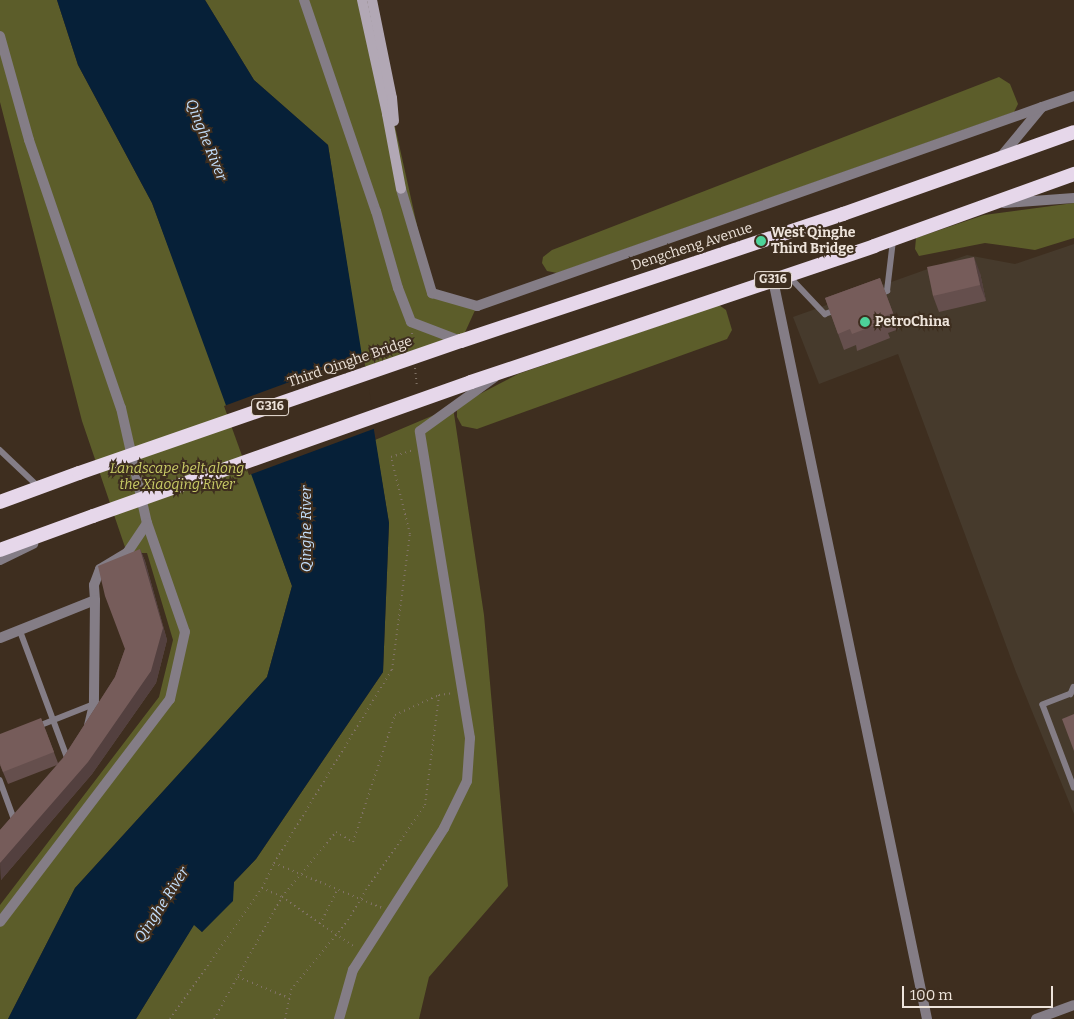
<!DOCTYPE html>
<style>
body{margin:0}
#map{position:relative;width:1074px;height:1019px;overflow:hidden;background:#3e2e1f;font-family:Bitter,serif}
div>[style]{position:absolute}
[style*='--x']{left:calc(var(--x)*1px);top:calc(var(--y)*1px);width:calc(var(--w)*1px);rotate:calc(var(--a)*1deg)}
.industrial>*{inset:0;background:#463a2c}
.green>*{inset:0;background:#5c5d2a}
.water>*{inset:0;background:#062038}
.pier>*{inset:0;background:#3e2e1f}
.path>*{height:2px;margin-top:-1px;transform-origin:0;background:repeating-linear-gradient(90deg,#807265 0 1px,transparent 0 5px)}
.service>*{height:5.5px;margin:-2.75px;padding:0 2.75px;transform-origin:2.75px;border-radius:2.75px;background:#847d86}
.minor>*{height:10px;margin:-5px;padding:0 5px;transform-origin:5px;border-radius:5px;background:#847d86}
.tertiary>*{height:10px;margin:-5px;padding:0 5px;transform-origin:5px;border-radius:5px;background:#847d86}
.secondary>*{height:10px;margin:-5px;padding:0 5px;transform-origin:5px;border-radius:5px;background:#b2a8b5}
.trunk>*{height:14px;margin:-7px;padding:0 7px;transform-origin:7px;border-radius:7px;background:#e6d7ea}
.trunk-bridge>*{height:14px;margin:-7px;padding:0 7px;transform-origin:7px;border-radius:7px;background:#e6d7ea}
.wall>*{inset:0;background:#654f4d}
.shaded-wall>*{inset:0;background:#53403f}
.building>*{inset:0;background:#765c5a}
.dots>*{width:14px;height:14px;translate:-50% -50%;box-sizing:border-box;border:2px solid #3e2e1f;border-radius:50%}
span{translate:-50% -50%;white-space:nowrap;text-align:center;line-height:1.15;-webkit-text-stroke:4px #3e2e1f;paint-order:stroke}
.shield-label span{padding:1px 4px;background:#3e2e1f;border:1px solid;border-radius:4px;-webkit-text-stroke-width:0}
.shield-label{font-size:12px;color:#eee4db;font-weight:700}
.poi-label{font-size:14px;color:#eee4db;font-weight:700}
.left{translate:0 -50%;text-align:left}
.street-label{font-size:14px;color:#eee4db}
.park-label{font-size:14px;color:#cacd67;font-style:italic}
.water-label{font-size:15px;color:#c5e1fe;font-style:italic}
.scale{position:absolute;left:902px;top:986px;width:151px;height:22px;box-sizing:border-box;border:2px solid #eee4db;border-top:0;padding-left:6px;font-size:15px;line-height:18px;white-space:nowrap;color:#eee4db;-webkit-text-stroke:4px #3e2e1f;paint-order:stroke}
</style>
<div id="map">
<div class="industrial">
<div style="clip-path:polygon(1074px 244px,1074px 814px,1016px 672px,898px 354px,819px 384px,793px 317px,967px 255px,1015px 264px)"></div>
</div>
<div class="green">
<div style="clip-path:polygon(0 0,57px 0,78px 65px,152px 203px,215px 370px,292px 586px,267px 677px,75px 888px,8px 1019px,0 1019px,0 905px,159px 697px,173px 640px,147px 553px,127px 553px,82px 421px,0 102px)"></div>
<div style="clip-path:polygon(205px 0,367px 0,432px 293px,477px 306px,461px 341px,364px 374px,328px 145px,254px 80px)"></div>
<div style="clip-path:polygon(999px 77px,1010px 84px,1018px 104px,1014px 112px,557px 273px,547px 271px,542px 263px,543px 257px,552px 250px)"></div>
<div style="clip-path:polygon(1074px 203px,1074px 238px,1035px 250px,985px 243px,919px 256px,915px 249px,916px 238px,984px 215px)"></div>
<div style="clip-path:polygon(719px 305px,726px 310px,732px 330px,727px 339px,477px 429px,462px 426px,457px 417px,457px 410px,474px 397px,518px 374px)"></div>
<div style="clip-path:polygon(453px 407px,484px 615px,508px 886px,429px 977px,419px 1019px,136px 1019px,194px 924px,202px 932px,232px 901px,234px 882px,256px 859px,383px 672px,389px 523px,375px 440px)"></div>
</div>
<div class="water">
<div style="clip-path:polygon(57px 0,205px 0,254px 80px,328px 145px,389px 523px,383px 672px,256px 859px,234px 882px,233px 901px,202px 932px,194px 925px,136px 1019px,8px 1019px,75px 888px,267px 677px,292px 586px,152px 203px,78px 65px)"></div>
</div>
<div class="pier">
<div style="clip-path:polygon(363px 355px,376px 428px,249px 475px,224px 406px)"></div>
</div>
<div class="path">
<div style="--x:412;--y:333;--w:13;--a:86"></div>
<div style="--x:415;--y:368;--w:20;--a:84"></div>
<div style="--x:274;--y:863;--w:117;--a:22.6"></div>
<div style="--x:262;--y:888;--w:22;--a:24"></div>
<div style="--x:282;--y:897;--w:90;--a:34.6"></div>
<div style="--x:320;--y:924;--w:38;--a:-63"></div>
<div style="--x:238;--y:977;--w:55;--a:22.4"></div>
<div style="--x:170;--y:1019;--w:160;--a:-54.9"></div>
<div style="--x:262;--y:888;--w:28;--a:-64"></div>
<div style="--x:274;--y:863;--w:226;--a:-58.6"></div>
<div style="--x:392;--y:670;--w:137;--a:-82.5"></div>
<div style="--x:410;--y:534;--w:79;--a:-103.9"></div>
<div style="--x:391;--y:457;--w:24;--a:-17"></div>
<div style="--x:214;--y:1019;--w:140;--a:-60.9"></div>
<div style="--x:282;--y:897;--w:85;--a:-50.3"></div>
<div style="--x:336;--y:832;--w:20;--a:30"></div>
<div style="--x:353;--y:842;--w:134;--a:-71.7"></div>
<div style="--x:395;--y:715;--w:48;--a:-24.4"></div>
<div style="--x:285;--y:1019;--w:30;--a:-78"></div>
<div style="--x:291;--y:990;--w:90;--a:-50.8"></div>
<div style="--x:348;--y:920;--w:35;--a:-59"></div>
<div style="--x:366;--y:890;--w:103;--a:-55.2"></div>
<div style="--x:425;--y:805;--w:111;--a:-82.7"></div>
<div style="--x:439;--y:695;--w:15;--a:-8"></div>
</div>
<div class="service">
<div style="--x:788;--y:275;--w:54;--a:46.5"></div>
<div style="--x:825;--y:314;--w:12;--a:-20"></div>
<div style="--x:878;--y:295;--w:10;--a:-24"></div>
<div style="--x:887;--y:291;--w:50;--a:-83.2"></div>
<div style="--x:0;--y:450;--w:51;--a:43.4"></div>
<div style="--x:20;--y:630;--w:138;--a:69.6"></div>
<div style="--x:1074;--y:687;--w:8;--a:113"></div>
<div style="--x:1071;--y:694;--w:30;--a:159"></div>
<div style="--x:1043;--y:705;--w:88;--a:69.3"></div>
<div style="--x:36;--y:727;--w:62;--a:-21.6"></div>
<div style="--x:0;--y:780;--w:44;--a:69.9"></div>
</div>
<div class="minor">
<div style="--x:304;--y:0;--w:223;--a:71.2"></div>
<div style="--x:376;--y:211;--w:80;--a:74.1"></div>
<div style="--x:398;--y:288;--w:36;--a:69"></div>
<div style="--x:411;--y:322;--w:53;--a:20.8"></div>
<div style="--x:0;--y:36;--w:108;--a:74.4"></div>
<div style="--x:29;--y:140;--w:283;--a:71.1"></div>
<div style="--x:121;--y:408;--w:118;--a:77.3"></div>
<div style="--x:147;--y:523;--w:115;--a:70.8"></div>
<div style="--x:185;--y:632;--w:69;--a:102.6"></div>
<div style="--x:170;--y:699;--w:280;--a:127.3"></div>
<div style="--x:95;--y:600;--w:15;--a:-94"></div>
<div style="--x:94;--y:585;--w:17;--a:-69"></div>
<div style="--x:100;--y:569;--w:31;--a:-31"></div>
<div style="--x:127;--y:553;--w:36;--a:-56"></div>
<div style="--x:0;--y:638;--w:102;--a:-21.8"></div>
<div style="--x:95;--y:600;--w:104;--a:90.6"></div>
<div style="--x:94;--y:704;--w:22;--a:103"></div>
<div style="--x:339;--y:1019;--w:51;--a:-74.1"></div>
<div style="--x:353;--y:970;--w:169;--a:-57.3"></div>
<div style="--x:444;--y:828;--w:52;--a:-63.9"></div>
<div style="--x:467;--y:781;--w:43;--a:-86"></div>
<div style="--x:470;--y:738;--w:311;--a:-99.3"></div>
<div style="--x:420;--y:431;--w:92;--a:-35.8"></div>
</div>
<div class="tertiary">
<div style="--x:999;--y:159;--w:67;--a:-50.4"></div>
<div style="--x:1042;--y:107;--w:34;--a:-19"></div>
<div style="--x:401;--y:189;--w:109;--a:73.4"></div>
<div style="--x:432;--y:293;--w:47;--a:16.1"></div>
<div style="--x:477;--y:306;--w:599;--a:-19.4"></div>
<div style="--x:1004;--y:203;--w:70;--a:-4.1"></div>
<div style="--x:773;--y:280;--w:755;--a:78.23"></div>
<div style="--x:0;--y:560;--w:37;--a:-26"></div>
<div style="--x:1036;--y:1019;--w:40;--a:-20.2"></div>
</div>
<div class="secondary">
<div style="--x:362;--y:0;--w:117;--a:77.6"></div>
<div style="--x:387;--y:114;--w:76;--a:79.4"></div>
<div style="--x:372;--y:0;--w:100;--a:78.5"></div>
<div style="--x:392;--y:98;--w:23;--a:85"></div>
</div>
<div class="trunk">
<div style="--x:461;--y:341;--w:403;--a:-18.4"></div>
<div style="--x:843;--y:214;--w:245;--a:-19.5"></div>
<div style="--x:471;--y:382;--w:425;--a:-18.6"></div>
<div style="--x:874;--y:246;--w:213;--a:-19.8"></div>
<div style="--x:0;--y:502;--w:84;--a:-20.2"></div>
<div style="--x:0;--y:550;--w:99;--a:-20.1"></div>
</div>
<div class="trunk-bridge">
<div style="--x:79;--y:473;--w:404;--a:-19.1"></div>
<div style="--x:93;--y:516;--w:401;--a:-19.5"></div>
</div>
<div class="wall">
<div style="clip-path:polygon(980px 273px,986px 301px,939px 312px,933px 296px)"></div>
<div style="clip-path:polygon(880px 278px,899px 329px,888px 333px,890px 338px,857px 351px,856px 345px,844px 350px,825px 298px)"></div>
<div style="clip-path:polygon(140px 549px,145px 561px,167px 640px,156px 683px,92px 774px,1px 880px,0 830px,57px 765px,8px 784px,0 765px,41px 718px,58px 763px,63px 758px,115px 677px,125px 649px)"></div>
</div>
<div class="shaded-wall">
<div style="clip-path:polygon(974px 257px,980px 273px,986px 301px,980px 285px)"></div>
<div style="clip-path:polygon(140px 549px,145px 561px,167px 640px,156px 683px,92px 774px,1px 880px,0 863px,151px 671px)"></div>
</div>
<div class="building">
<div style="clip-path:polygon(974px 257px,980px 285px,933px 296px,927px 267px)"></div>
<div style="clip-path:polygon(880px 278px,893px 313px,882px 317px,884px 322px,852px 334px,850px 329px,838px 334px,825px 298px)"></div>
<div style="clip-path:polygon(140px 549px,163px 628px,151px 671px,88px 762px,0 863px,0 830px,63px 758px,115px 677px,125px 649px,105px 596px,98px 566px)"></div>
<div style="clip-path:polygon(1074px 714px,1074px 751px,1062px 719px)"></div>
<div style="clip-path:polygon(41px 718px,54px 752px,3px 772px,0 764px,0 734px)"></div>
</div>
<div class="dots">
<div style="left:761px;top:241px;background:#4dd39a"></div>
<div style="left:865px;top:322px;background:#4dd39a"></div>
</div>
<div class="shield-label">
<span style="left:773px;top:280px">G316</span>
<span style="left:270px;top:407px">G316</span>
</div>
<div class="poi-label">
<span class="left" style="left:771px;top:241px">West Qinghe<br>Third Bridge</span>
<span class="left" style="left:875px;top:322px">PetroChina</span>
</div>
<div class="street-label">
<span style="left:692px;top:247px;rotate:-18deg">Dengcheng Avenue</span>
<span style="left:350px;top:362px;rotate:-19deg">Third Qinghe Bridge</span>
</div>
<div class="park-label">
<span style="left:177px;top:477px">Landscape belt along<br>the Xiaoqing River</span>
</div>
<div class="water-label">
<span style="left:206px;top:140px;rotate:68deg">Qinghe River</span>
<span style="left:307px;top:529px;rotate:-90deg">Qinghe River</span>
<span style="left:162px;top:905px;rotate:-57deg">Qinghe River</span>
</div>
<div class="scale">100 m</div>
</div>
